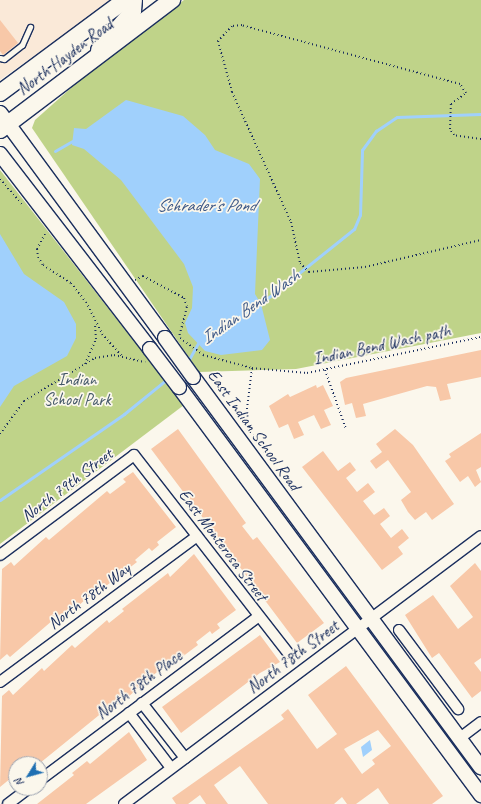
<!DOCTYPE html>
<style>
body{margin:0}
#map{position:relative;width:481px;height:804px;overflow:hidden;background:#fbf7ec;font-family:Caveat,sans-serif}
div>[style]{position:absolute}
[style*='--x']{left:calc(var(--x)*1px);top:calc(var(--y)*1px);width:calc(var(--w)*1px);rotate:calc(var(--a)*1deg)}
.built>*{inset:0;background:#fae9d8}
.green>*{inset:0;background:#bfd389}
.water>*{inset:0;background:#a0d0fc}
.stream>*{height:3px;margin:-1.5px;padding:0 1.5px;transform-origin:1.5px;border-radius:1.5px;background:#a0d0fc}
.building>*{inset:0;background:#f8c8a8}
.path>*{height:2px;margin-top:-1px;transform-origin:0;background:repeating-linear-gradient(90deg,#1b2f5e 0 1px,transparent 0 4px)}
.roads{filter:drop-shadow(1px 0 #1b2f5e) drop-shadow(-1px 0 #1b2f5e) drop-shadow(0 1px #1b2f5e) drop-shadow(0 -1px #1b2f5e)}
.lane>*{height:5px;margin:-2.5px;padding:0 2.5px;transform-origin:2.5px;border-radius:2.5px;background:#fbf7ec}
.street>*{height:10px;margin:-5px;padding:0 5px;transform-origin:5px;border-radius:5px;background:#fbf7ec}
.secondary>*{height:14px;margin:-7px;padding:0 7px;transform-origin:7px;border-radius:7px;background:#fbf7ec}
.primary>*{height:16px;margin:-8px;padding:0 8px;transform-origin:8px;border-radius:8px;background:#fbf7ec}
.bridges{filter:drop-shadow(1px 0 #1b2f5e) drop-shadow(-1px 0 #1b2f5e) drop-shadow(0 1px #1b2f5e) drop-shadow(0 -1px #1b2f5e)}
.secondary-bridge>*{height:14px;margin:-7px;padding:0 7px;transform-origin:7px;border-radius:7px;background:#fbf7ec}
span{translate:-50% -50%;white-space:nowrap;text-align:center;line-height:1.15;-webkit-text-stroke:3.5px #fbf7ec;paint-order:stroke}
.street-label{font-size:17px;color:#1b2f5e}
.park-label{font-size:17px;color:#445869}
.water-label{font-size:18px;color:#3c5786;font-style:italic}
.north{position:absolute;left:8px;top:756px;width:40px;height:40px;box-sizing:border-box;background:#fbf7ec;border:1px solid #a1a7b3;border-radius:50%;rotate:233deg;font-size:11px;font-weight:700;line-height:16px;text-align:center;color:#1b2f5e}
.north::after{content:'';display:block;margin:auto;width:14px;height:18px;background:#1f6fb2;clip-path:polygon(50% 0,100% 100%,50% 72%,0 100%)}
</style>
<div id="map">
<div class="built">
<div style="clip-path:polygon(0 0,113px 0,0 80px)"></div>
</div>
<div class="green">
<div style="clip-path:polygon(184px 0,481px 0,481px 333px,296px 369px,199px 372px,32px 128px,35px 120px,80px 80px)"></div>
<div style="clip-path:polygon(0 170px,184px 405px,0 544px)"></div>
</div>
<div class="water">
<div style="clip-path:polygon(126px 100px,183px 116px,205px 135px,215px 150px,249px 164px,260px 179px,255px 294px,261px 304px,270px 340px,262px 350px,221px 355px,205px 351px,188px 333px,185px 323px,192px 308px,193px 287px,184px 264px,121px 180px,84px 149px,72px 145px,74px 128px,86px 129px)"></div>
<div style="clip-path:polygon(0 234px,24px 274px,64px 302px,76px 324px,76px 338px,67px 356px,14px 386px,0 407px)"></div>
<div style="clip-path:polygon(370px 740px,372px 750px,363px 757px,361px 747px)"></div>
</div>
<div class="stream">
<div style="--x:55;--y:151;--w:20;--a:-30"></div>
<div style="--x:259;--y:305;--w:122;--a:-38.7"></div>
<div style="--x:354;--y:229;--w:15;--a:-67"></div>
<div style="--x:360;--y:215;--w:65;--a:-88.2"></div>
<div style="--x:362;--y:150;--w:24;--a:-54"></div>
<div style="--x:376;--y:131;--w:25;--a:-34"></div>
<div style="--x:397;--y:117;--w:84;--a:-2"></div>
<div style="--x:187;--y:363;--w:25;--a:-61"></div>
<div style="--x:0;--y:500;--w:151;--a:-34.7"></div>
<div style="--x:124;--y:414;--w:55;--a:-39.1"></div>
</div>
<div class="building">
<div style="clip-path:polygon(0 20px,18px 43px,3px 55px,0 51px)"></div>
<div style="clip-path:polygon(481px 350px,481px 377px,447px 384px,451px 399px,440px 401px,436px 387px,427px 386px,363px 404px,366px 416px,356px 418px,352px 403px,345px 405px,340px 382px,346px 378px)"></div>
<div style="clip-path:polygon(316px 385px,317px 388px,323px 385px,333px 406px,324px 410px,331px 425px,321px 429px,314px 415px,298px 422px,304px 435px,294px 439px,288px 424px,279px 428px,269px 406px,288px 394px,290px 397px)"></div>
<div style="clip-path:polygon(178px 429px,246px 523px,242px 526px,253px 540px,257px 537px,324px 623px,297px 643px,151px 449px)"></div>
<div style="clip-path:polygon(395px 429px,413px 445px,454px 504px,432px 520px,426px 512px,415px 520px,408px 512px,401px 500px,411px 492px,388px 460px,376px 469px,370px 461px,382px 452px,376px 444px)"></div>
<div style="clip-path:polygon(481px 433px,481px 467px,476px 470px,481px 482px,475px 487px,468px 476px,460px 482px,445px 461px,451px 457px,449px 454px)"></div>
<div style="clip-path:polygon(323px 451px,338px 471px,350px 462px,356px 470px,346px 478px,357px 492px,368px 483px,375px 492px,363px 501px,374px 515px,384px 508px,390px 516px,380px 524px,391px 538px,402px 529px,409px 538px,398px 547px,403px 554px,382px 570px,302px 467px)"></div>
<div style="clip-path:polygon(133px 472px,176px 527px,157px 542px,159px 545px,152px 551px,149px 548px,135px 560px,137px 562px,106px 586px,104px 583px,68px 615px,55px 623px,53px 620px,10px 657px,7px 654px,0 660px,2px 569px,11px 562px,14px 566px,46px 537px,49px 540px,107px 491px,110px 494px,126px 482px,123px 479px)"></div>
<div style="clip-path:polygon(194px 554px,236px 610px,217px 624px,220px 628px,212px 634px,210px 631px,196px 642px,198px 645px,166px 669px,164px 666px,128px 697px,116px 706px,114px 703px,40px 763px,38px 760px,32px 764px,16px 764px,16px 774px,0 787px,2px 696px,9px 690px,13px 695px,42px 668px,44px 671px,72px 645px,75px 648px,107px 620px,109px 623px,124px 611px,122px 609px,168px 573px,170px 577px)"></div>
<div style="clip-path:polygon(475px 563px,481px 571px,481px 658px,474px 663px,481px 672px,481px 691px,472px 698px,439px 653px,432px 658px,405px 615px,433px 595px,458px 629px,473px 617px,450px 586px)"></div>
<div style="clip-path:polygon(260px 635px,280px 662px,260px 673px,181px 733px,162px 707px)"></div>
<div style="clip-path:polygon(evenodd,346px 666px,443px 796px,432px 804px,389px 804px,378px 788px,356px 804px,347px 804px,342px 797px,334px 804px,268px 804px,240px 766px,214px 785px,228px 804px,206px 804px,200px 795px,188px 804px,176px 804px,172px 798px,284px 719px,281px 715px,288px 709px,317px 749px,337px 734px,308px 695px,346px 666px,378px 730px,391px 746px,372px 760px,375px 764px,362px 774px,344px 749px,378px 730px)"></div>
<div style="clip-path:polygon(129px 732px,147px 760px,86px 804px,37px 804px,74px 775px,72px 773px,87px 761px,90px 764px)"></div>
</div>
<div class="path">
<div style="--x:481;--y:139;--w:27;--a:-172"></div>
<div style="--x:454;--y:135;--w:7;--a:-124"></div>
<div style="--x:450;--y:129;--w:25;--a:-88"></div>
<div style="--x:451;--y:104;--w:19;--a:-36"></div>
<div style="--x:466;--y:93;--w:11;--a:-124"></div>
<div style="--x:460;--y:84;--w:226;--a:-164.9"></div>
<div style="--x:242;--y:25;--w:10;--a:174"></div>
<div style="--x:232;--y:26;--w:21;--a:133"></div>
<div style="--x:218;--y:41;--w:53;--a:74.6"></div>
<div style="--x:232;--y:92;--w:143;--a:65.6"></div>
<div style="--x:291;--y:222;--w:42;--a:77.6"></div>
<div style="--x:300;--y:263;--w:13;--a:45"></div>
<div style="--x:309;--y:272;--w:56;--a:-5.1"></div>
<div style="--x:365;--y:267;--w:119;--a:-13.1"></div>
<div style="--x:0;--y:179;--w:35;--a:49"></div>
<div style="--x:45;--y:234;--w:17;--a:118"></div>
<div style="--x:37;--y:249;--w:8;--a:83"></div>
<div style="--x:38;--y:257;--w:9;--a:58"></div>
<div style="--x:43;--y:265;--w:33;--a:33"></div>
<div style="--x:71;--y:283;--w:24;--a:52"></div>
<div style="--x:86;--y:302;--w:36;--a:63"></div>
<div style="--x:102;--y:334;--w:31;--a:48"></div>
<div style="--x:135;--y:280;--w:9;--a:-27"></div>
<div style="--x:143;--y:276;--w:47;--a:28.2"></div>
<div style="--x:184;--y:298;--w:9;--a:72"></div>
<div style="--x:187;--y:307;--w:31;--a:105"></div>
<div style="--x:180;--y:338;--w:29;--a:36"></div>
<div style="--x:203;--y:355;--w:51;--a:14.9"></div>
<div style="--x:252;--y:368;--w:55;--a:5.2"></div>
<div style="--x:307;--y:373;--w:178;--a:-11.7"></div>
<div style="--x:85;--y:364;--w:27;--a:-66"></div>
<div style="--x:96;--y:339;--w:16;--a:-94"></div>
<div style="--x:325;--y:370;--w:63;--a:70.4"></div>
<div style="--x:243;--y:422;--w:44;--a:54.2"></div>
<div style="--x:245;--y:425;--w:57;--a:-83"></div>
<div style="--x:0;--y:434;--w:41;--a:-54"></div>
<div style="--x:24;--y:401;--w:83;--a:-31.2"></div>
<div style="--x:95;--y:358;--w:19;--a:-9"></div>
<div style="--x:114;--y:355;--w:32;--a:13"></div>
</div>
<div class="roads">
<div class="lane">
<div style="--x:0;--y:58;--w:4;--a:14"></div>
<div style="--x:4;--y:59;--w:23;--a:-38"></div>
<div style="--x:22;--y:45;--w:20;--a:-66"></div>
</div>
<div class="street">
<div style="--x:0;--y:555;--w:167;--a:-36.7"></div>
<div style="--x:134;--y:455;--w:251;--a:52.1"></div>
<div style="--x:399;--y:630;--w:99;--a:53.2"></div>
<div style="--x:0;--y:682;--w:245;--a:-36.5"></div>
<div style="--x:142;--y:703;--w:70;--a:52"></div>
<div style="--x:129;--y:713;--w:69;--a:52.6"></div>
<div style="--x:460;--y:738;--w:26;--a:-37"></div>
<div style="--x:40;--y:780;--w:272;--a:-36.8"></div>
<div style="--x:8;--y:804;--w:26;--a:-37"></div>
<div style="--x:124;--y:804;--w:446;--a:-36.9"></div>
</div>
<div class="secondary">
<div style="--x:0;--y:113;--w:279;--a:53.7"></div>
<div style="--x:0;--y:154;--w:246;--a:52.4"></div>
<div style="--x:193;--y:377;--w:485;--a:53.6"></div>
<div style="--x:179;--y:387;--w:508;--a:53.49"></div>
</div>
<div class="primary">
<div style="--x:99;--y:50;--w:52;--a:-48.9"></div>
<div style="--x:133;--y:11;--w:11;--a:-85"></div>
<div style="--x:0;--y:93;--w:156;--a:-36.6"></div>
<div style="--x:0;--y:130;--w:216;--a:-37.1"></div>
</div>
</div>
<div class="bridges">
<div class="secondary-bridge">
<div style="--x:165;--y:338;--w:48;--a:54.3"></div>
<div style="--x:150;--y:349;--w:48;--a:52.7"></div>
</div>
</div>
<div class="street-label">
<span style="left:65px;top:57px;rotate:-37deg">North Hayden Road</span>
<span style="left:382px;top:345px;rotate:-12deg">Indian Bend Wash path</span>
<span style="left:254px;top:430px;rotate:54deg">East Indian School Road</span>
<span style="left:67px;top:485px;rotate:-37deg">North 79th Street</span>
<span style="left:223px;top:545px;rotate:53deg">East Monterosa Street</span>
<span style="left:89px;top:596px;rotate:-37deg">North 78th Way</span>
<span style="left:293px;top:657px;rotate:-37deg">North 78th Street</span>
<span style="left:139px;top:685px;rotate:-37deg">North 78th Place</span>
</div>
<div class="park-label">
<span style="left:77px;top:390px">Indian<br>School Park</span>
</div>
<div class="water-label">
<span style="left:206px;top:205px">Schrader's Pond</span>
<span style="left:250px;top:307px;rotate:-35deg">Indian Bend Wash</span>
</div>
<div class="north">N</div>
</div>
